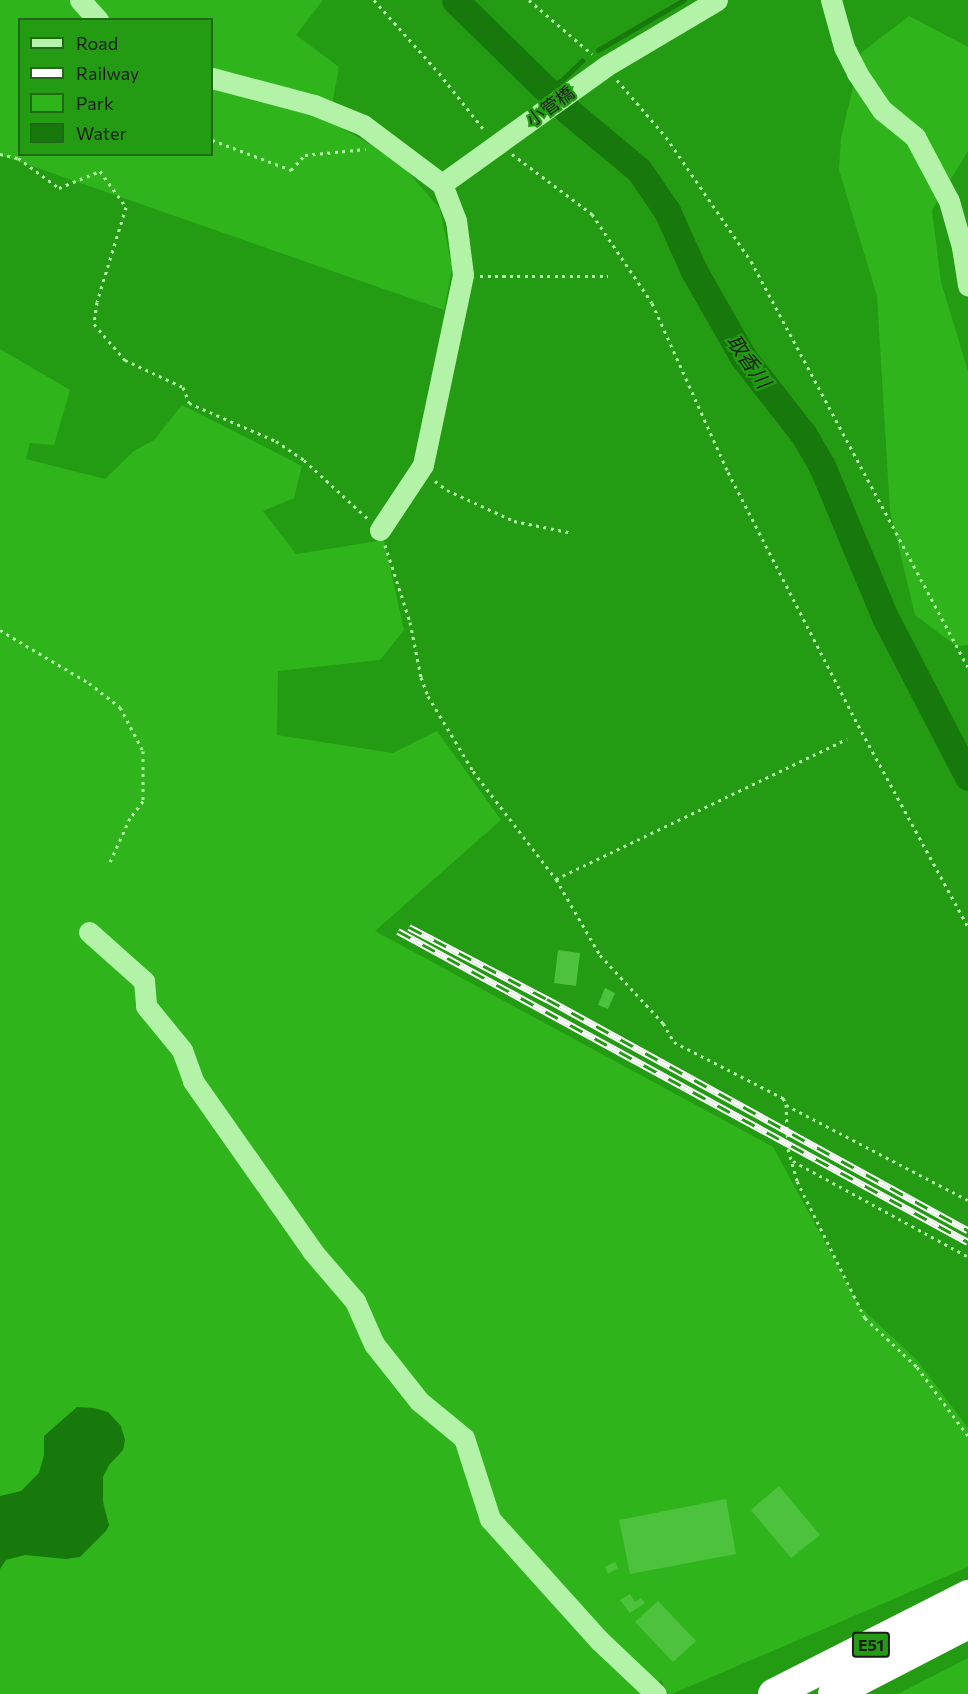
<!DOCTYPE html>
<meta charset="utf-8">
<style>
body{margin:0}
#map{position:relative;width:968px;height:1694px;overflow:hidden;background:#239b13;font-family:Commissioner,"Noto Sans JP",sans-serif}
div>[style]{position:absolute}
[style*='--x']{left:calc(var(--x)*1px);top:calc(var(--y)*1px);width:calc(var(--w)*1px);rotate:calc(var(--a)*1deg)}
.green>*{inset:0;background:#2fb51b}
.water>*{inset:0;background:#17780c}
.stream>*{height:4.5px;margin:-2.25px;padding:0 2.25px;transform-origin:2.25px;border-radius:2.25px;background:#17780c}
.river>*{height:27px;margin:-13.5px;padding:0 13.5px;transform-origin:13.5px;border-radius:13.5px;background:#17780c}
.building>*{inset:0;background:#4cc23d}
.path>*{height:3px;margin-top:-1.5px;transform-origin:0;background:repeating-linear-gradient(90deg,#b2f3a8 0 3px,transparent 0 7.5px)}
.minor>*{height:21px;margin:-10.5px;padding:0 10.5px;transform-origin:10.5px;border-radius:10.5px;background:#b2f3a8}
.highway>*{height:30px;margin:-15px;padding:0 15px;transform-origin:15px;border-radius:15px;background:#fff}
.rail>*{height:7px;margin-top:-3.5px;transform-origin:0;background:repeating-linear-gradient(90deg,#239b13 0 14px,#fff 0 28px);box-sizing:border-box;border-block:2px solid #fff}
span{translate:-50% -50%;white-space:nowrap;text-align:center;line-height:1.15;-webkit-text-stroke:4.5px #239b13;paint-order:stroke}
.shield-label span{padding:2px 4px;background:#239b13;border:2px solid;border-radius:4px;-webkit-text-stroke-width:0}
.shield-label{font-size:16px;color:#1d1d1d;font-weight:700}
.street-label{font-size:18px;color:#1d1d1d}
.water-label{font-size:20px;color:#1a1d19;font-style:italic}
.legend{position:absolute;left:18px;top:18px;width:195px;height:138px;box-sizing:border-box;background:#239b13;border:2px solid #216917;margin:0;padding:8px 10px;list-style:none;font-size:18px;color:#1d1d1d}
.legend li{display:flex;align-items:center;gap:12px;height:30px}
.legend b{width:30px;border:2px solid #216917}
</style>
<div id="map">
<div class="green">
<div style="clip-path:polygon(evenodd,0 0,323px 0,296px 35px,339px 67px,329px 121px,398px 160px,440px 209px,452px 268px,444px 310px,0 155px,0 0,20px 20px,212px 20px,212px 154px,20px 154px,20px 20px)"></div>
<div style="clip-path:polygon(909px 16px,968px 47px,968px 151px,932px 210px,941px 282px,968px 371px,968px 645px,956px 646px,915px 615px,890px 511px,877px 296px,839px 170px,841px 138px,861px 53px)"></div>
<div style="clip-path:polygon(0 349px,70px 390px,54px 445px,30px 443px,26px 459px,105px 479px,134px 451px,154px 440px,182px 405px,302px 466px,294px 498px,263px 511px,296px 554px,384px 540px,404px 630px,380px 660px,278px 671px,277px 735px,393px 753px,437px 731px,501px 820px,375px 931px,773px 1147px,860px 1307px,917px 1360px,968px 1428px,968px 1567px,672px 1694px,668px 1694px,661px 1680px,641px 1690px,642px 1694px,0 1694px)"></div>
<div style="clip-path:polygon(968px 1658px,968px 1694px,898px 1694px)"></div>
</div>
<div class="water">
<div style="clip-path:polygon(77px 1407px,94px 1408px,108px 1412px,121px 1426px,125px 1440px,123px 1450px,109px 1465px,103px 1477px,103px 1502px,109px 1525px,106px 1531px,80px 1557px,66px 1559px,25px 1555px,6px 1560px,0 1569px,0 1496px,21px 1491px,39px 1473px,44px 1455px,44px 1436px)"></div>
</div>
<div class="stream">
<div style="--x:598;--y:50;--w:99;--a:-30.2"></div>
<div style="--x:545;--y:88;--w:17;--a:-24"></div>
<div style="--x:561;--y:81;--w:29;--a:-44"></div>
</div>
<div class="river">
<div style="--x:455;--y:0;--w:158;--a:44.5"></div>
<div style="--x:568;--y:111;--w:92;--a:39.7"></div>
<div style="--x:639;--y:170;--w:50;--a:55.7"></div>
<div style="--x:667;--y:211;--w:66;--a:65.8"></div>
<div style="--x:694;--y:271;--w:99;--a:60.3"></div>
<div style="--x:743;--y:357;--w:99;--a:52"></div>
<div style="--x:804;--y:435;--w:36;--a:60"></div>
<div style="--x:822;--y:466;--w:164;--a:67.4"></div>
<div style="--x:885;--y:617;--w:180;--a:62.6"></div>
</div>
<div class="building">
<div style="clip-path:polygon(558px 950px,580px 953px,576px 986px,554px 983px)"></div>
<div style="clip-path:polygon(605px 988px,615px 993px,608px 1009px,598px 1005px)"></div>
<div style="clip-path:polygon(779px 1486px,820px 1535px,791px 1558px,751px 1510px)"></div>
<div style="clip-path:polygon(726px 1499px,736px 1554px,630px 1574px,619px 1520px)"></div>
<div style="clip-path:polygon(615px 1562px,618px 1568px,608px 1574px,605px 1567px)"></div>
<div style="clip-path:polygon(630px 1594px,635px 1602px,641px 1598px,645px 1603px,630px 1613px,620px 1600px)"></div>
<div style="clip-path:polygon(658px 1601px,696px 1641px,673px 1662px,635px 1622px)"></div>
</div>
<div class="path">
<div style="--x:374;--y:0;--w:98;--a:48.3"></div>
<div style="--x:439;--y:73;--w:74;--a:51.6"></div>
<div style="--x:529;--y:0;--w:83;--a:40.6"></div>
<div style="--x:617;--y:80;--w:75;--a:49.3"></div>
<div style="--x:666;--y:137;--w:150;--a:55.6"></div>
<div style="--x:751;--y:261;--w:460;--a:61.9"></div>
<div style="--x:212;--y:140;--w:85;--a:20.8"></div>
<div style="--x:291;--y:170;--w:21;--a:-47"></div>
<div style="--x:305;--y:155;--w:61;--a:-5.6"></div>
<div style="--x:0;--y:154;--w:18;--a:13"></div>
<div style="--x:18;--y:158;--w:51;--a:36.2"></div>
<div style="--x:59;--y:188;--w:44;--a:-22.5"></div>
<div style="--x:100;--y:171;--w:44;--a:54.2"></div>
<div style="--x:126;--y:207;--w:99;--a:107"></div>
<div style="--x:97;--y:302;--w:22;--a:98"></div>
<div style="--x:94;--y:324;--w:48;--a:49.3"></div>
<div style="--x:125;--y:360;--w:64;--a:25"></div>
<div style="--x:183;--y:387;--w:17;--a:69"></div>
<div style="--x:189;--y:403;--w:95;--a:23.6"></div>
<div style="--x:276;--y:441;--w:34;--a:34"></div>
<div style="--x:304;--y:460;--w:86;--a:42.6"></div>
<div style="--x:512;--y:154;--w:100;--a:36.9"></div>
<div style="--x:592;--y:214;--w:107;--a:56"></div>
<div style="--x:652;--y:303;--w:185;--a:65.8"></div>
<div style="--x:728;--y:472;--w:284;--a:62.8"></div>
<div style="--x:858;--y:725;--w:230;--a:61.4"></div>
<div style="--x:480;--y:276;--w:128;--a:0"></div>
<div style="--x:435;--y:481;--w:15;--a:37"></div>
<div style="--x:447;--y:490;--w:74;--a:24.8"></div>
<div style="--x:514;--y:521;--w:60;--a:11.5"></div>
<div style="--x:385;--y:545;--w:81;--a:72"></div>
<div style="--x:410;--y:622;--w:56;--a:78.7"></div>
<div style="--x:421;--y:677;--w:20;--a:70"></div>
<div style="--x:428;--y:696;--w:87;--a:59"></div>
<div style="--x:473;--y:771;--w:136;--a:52.5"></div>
<div style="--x:556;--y:879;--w:88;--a:59.9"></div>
<div style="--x:600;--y:955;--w:93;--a:47.2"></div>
<div style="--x:663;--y:1023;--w:22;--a:60"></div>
<div style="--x:674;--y:1042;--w:123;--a:27.2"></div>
<div style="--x:783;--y:1098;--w:7;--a:63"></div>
<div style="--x:786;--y:1104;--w:45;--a:87.5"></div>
<div style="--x:788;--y:1149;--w:33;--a:74"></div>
<div style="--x:797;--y:1181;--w:153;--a:63.6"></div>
<div style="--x:865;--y:1318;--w:71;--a:43.3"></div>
<div style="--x:917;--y:1367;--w:86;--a:53.5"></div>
<div style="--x:0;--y:630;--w:104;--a:30.8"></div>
<div style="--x:89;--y:683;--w:39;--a:38"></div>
<div style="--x:120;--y:707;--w:50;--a:62.4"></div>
<div style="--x:143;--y:751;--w:50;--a:90"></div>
<div style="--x:143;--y:801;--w:21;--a:127"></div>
<div style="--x:130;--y:818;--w:51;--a:114.5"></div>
<div style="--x:556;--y:879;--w:323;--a:-25.7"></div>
<div style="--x:786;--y:1105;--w:205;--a:27.6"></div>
<div style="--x:793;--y:1161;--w:200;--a:28.7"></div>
</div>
<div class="minor">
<div style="--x:80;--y:0;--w:27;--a:48"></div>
<div style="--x:831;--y:0;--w:49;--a:74.5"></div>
<div style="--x:844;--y:47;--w:29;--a:63"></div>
<div style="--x:857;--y:73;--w:45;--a:56"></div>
<div style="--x:882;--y:110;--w:43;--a:39.3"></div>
<div style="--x:915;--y:137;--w:72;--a:62"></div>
<div style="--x:949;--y:201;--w:48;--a:74.2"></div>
<div style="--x:962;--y:247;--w:39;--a:81"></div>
<div style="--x:212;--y:78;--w:106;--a:14.8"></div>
<div style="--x:314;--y:105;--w:53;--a:22.2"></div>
<div style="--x:363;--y:125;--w:99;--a:36.8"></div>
<div style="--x:442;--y:184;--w:39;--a:69"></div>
<div style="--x:456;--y:220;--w:55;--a:82.7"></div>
<div style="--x:463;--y:275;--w:194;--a:101.9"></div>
<div style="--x:423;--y:465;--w:78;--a:123.5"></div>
<div style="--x:442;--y:184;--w:202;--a:-35.7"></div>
<div style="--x:606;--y:66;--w:129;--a:-30.7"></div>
<div style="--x:89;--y:932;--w:74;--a:41.7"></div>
<div style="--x:144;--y:981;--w:25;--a:85"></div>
<div style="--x:146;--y:1006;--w:57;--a:50.7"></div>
<div style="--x:182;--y:1050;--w:33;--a:70"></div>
<div style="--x:193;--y:1081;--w:209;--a:54.9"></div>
<div style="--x:313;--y:1252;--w:65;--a:49.4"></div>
<div style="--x:355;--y:1301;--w:47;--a:66.2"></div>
<div style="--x:374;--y:1344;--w:73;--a:51.7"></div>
<div style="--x:419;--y:1401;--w:58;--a:39.4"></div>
<div style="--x:464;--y:1438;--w:85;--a:72.2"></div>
<div style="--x:490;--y:1519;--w:164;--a:48"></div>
<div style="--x:600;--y:1641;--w:77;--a:43.4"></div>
</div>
<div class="highway">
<div style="--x:773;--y:1694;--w:219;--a:-26.9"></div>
<div style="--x:833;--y:1694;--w:152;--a:-27.4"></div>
</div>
<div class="rail">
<div style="--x:409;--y:927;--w:156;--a:27.6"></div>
<div style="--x:547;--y:999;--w:480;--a:28.8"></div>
<div style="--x:398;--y:931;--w:649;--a:28.62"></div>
</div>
<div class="shield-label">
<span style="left:871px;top:1645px">E51</span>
</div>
<div class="street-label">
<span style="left:550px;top:106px;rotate:-36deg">小管橋</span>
</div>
<div class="water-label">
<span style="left:749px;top:361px;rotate:55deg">取香川</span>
</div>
<ul class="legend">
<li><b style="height:8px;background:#b2f3a8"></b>Road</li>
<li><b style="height:8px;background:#fff"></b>Railway</li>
<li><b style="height:16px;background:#2fb51b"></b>Park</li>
<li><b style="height:16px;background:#17780c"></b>Water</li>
</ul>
</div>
